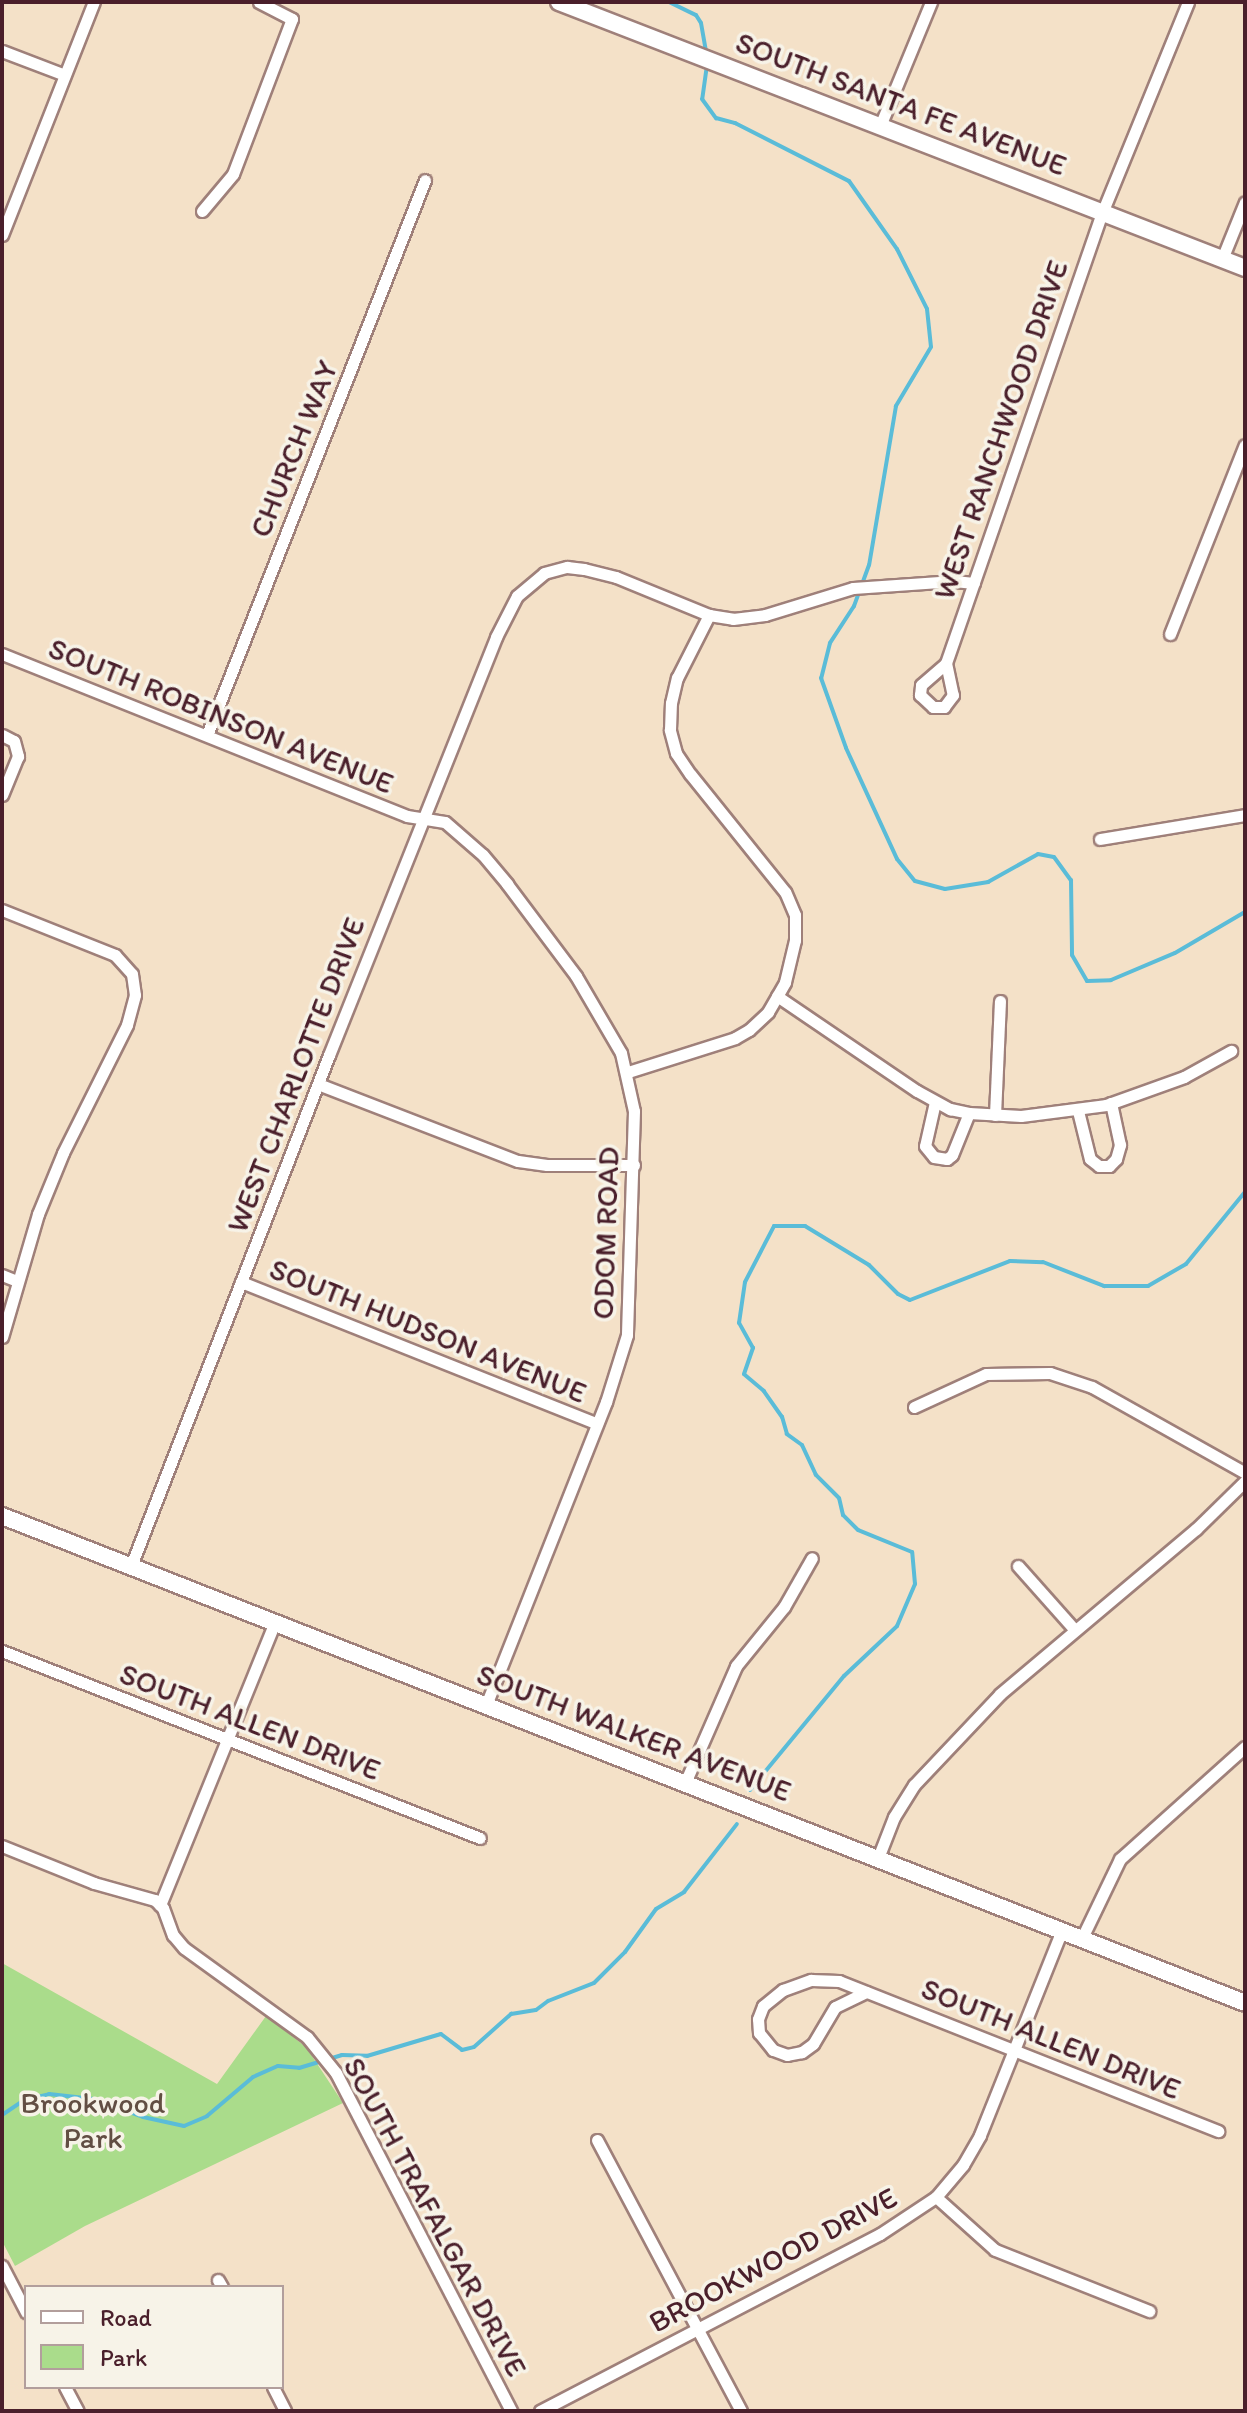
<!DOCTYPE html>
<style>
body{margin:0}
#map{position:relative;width:1247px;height:2413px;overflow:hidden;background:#f4e1c8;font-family:Itim,sans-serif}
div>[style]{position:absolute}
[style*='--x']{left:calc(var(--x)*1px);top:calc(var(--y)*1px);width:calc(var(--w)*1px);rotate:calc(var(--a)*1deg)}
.green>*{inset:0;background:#aadc8b}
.stream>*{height:4px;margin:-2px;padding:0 2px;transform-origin:2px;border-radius:2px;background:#5abcd8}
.roads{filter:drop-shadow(2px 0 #9f807a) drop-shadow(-2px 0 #9f807a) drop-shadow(0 2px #9f807a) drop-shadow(0 -2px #9f807a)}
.street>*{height:11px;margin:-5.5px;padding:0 5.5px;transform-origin:5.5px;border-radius:5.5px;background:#fff}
.secondary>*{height:16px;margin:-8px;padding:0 8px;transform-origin:8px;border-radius:8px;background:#fff}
span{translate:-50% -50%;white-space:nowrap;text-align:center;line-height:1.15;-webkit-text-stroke:7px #f7f3e8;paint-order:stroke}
.street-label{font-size:30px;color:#4a1f2b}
.park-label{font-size:30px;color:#624e43}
.frame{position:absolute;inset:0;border:4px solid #4a1f2b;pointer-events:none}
.legend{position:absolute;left:24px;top:2285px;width:260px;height:104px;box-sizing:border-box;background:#f7f3e8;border:2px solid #b29e9c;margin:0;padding:10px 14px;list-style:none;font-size:24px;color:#4a1f2b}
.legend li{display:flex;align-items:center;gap:16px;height:40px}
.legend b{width:40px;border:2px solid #b29e9c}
</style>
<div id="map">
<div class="green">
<div style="clip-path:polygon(2px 1963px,217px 2084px,266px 2016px,306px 2047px,343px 2103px,85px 2226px,15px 2266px,2px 2241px)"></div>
</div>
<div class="stream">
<div style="--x:669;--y:2;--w:30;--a:26"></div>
<div style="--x:696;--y:15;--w:9;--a:58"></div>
<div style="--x:701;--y:23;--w:29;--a:80"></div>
<div style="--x:707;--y:65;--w:34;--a:98"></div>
<div style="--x:702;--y:99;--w:24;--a:54"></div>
<div style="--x:716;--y:118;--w:20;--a:15"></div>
<div style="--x:735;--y:123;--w:128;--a:27"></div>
<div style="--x:849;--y:181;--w:83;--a:54.8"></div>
<div style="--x:897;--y:249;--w:67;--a:63.4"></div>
<div style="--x:927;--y:309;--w:38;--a:84"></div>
<div style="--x:931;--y:347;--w:69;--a:120.7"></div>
<div style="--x:896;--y:406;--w:161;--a:99.6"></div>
<div style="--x:869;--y:565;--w:44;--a:110.1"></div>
<div style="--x:854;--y:606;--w:44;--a:123"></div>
<div style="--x:830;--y:643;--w:36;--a:104"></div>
<div style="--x:821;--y:678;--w:74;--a:70.3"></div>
<div style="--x:846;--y:748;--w:122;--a:65.3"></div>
<div style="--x:897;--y:859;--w:28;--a:51"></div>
<div style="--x:915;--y:881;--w:31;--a:15"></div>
<div style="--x:945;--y:889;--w:44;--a:-9.2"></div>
<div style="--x:988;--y:882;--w:57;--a:-29.2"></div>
<div style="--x:1038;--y:854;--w:16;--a:11"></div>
<div style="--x:1054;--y:857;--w:29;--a:54"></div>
<div style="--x:1071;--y:880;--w:75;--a:89.2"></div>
<div style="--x:1072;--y:955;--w:30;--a:60"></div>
<div style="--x:1087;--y:981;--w:24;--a:-2"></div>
<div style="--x:1111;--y:980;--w:69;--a:-22.9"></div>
<div style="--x:1175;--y:953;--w:81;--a:-30.4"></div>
<div style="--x:750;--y:1790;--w:148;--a:-50.5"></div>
<div style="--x:844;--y:1676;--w:73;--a:-43.3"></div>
<div style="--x:897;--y:1626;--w:46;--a:-66.8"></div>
<div style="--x:915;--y:1584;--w:32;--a:-95"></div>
<div style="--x:912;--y:1552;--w:58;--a:-157.8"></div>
<div style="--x:858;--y:1530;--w:21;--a:-135"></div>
<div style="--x:843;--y:1515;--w:17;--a:-103"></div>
<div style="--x:839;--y:1498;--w:33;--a:-135"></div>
<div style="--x:816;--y:1475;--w:33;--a:-115"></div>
<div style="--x:802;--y:1445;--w:19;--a:-144"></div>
<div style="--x:787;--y:1434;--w:18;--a:-106"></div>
<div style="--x:782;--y:1417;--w:32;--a:-125"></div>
<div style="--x:764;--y:1391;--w:26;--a:-140"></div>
<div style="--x:744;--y:1374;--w:28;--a:-71"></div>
<div style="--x:753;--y:1348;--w:29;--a:-119"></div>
<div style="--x:739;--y:1323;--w:41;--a:-81.7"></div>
<div style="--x:745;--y:1282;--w:63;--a:-62.6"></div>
<div style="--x:774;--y:1226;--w:31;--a:0"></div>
<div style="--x:805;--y:1226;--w:75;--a:31.4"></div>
<div style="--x:869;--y:1265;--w:41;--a:45"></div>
<div style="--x:898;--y:1294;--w:13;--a:27"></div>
<div style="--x:910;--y:1300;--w:107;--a:-21.3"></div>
<div style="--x:1010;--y:1261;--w:33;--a:2"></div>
<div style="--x:1043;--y:1262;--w:66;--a:21.5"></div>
<div style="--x:1104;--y:1286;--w:44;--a:0"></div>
<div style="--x:1148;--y:1286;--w:44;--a:-30.1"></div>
<div style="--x:1186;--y:1264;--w:93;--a:-50.7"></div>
<div style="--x:2;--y:2115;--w:27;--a:-34"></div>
<div style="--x:24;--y:2100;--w:26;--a:-13"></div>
<div style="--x:49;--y:2094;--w:45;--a:6.3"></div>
<div style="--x:94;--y:2099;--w:52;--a:20.2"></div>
<div style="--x:143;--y:2117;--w:42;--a:12.4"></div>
<div style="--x:184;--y:2126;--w:25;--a:-23"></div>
<div style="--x:207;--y:2116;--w:60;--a:-40.3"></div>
<div style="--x:253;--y:2077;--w:27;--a:-24"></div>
<div style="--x:278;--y:2066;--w:21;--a:5"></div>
<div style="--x:299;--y:2068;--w:45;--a:-16.8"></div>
<div style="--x:342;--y:2055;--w:25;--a:2"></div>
<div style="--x:367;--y:2056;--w:77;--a:-16.6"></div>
<div style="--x:441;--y:2034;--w:26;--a:37"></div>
<div style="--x:462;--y:2050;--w:12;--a:-14"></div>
<div style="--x:474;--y:2047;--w:50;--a:-41.7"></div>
<div style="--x:511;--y:2014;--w:25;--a:-9"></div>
<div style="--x:536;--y:2010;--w:15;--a:-37"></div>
<div style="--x:548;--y:2001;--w:49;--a:-21.4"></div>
<div style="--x:594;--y:1983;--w:44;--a:-45"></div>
<div style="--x:625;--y:1952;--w:53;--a:-54.2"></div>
<div style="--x:656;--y:1909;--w:33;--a:-31"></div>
<div style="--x:684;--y:1892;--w:86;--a:-52.1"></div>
</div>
<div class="roads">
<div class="street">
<div style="--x:2;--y:51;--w:67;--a:20.9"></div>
<div style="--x:880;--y:126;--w:134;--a:-67.6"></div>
<div style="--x:202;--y:211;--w:48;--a:-50"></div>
<div style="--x:233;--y:174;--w:166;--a:-69.2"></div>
<div style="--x:292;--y:19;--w:37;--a:-153"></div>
<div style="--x:2;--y:235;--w:251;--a:-68.5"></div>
<div style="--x:1222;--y:259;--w:61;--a:-68"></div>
<div style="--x:1170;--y:634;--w:203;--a:-68.4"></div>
<div style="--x:2;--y:654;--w:436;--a:21.8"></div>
<div style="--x:407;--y:816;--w:38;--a:9"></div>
<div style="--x:445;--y:822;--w:50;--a:41"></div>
<div style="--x:483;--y:855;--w:38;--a:50"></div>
<div style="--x:507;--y:884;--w:115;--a:53.1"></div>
<div style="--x:576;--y:976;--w:89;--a:59.7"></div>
<div style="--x:621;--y:1053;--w:59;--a:77.4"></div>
<div style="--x:634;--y:1111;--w:224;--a:91.8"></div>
<div style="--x:627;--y:1335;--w:70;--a:107.4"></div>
<div style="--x:606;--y:1402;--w:326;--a:111.6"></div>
<div style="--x:946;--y:663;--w:33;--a:78"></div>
<div style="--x:953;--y:695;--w:15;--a:127"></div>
<div style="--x:944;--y:707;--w:11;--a:180"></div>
<div style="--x:933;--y:707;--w:18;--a:-137"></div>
<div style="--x:920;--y:695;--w:10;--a:-84"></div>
<div style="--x:921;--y:685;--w:33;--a:-41"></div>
<div style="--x:946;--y:663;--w:476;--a:-70.9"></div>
<div style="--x:1102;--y:213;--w:228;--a:-67.8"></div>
<div style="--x:2;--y:735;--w:13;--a:27"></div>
<div style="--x:14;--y:741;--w:16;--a:75"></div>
<div style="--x:18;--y:756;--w:42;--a:112.3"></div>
<div style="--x:207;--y:735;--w:596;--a:-68.56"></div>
<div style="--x:1100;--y:839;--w:147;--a:-9.4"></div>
<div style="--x:2;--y:910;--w:122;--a:21.7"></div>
<div style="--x:115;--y:955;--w:25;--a:48"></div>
<div style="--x:132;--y:974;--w:21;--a:82"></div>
<div style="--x:135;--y:995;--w:31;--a:105"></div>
<div style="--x:127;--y:1025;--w:143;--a:116.6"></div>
<div style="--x:63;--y:1153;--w:66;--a:112.3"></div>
<div style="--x:38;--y:1214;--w:128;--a:106.3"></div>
<div style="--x:777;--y:996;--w:169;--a:34.2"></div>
<div style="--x:917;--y:1091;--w:38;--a:29"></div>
<div style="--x:950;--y:1109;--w:19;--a:12"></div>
<div style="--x:969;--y:1113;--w:52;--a:3.3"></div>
<div style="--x:1021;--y:1116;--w:86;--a:-7.4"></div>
<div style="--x:1106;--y:1105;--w:83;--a:-19.7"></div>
<div style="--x:1184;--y:1077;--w:54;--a:-29"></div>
<div style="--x:628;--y:1072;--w:112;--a:-17.6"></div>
<div style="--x:735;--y:1038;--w:16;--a:-30"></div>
<div style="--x:749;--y:1030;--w:26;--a:-43"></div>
<div style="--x:768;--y:1012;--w:34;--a:-60"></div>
<div style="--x:785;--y:982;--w:43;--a:-76.6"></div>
<div style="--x:795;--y:940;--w:25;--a:-90"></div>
<div style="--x:795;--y:915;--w:25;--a:-113"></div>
<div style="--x:785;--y:892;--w:151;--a:-128.8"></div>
<div style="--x:690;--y:774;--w:25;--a:-124"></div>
<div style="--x:676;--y:753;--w:24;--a:-105"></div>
<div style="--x:670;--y:730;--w:27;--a:-88"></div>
<div style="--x:671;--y:703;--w:26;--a:-77"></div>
<div style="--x:677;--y:678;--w:71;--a:-63.1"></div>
<div style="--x:318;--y:1084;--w:214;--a:21.1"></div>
<div style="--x:518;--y:1161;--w:29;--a:8"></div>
<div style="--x:547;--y:1165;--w:87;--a:0"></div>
<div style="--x:935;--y:1102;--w:45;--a:102.8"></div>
<div style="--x:925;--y:1146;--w:14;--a:51"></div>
<div style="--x:934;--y:1157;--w:13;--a:9"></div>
<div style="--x:947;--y:1159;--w:6;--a:-39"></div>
<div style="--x:952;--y:1155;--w:45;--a:-68"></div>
<div style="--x:1078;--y:1111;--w:49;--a:76"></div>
<div style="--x:1090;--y:1159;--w:11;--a:38"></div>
<div style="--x:1099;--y:1166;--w:10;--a:0"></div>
<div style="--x:1109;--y:1166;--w:10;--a:-45"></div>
<div style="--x:1116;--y:1159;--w:15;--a:-74"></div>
<div style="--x:1120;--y:1145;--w:43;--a:-102.1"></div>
<div style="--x:995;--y:1115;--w:114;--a:-87.5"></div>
<div style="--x:2;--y:1275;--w:16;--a:22"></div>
<div style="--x:241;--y:1282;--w:383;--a:21.7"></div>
<div style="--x:914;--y:1407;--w:79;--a:-24.6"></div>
<div style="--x:986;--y:1374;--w:64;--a:-0.9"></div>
<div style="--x:1050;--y:1373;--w:44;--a:18.4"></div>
<div style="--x:1092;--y:1387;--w:176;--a:29.3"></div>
<div style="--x:131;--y:1566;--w:548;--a:-68.82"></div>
<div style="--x:329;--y:1055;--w:450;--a:-68.2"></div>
<div style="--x:496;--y:637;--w:46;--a:-62.9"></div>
<div style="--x:517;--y:596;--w:35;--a:-40"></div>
<div style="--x:544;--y:573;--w:24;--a:-15"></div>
<div style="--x:567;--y:567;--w:17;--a:7"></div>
<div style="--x:584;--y:569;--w:33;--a:14"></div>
<div style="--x:616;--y:577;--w:100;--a:22.2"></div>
<div style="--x:709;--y:615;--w:24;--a:9"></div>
<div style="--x:733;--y:619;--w:32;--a:-7"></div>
<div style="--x:765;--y:615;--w:92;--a:-17.1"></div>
<div style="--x:853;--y:588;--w:101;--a:-4"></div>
<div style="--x:954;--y:581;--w:20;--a:6"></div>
<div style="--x:1018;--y:1566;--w:84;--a:48.4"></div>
<div style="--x:2;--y:1651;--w:513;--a:21.37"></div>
<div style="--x:685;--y:1783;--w:128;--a:-66.4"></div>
<div style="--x:736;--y:1666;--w:76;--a:-50.9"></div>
<div style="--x:784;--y:1607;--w:56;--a:-60.3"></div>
<div style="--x:2;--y:1846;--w:99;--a:21.9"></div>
<div style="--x:94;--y:1883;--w:63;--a:15.6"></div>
<div style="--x:155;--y:1900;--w:11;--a:45"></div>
<div style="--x:163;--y:1908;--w:29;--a:70"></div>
<div style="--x:173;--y:1935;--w:17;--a:50"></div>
<div style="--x:184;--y:1948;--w:152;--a:35.9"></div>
<div style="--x:307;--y:2037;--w:46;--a:51.1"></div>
<div style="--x:336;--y:2073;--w:381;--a:62.6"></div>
<div style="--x:878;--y:1858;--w:44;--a:-68.7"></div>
<div style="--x:894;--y:1817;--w:38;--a:-58"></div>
<div style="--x:914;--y:1785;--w:125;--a:-46.6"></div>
<div style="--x:1000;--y:1694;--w:256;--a:-40.1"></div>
<div style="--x:1196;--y:1529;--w:69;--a:-44.4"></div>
<div style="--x:160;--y:1905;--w:305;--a:-67.9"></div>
<div style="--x:1081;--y:1940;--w:90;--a:-64.3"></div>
<div style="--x:1120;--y:1859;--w:168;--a:-41.9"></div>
<div style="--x:866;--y:1992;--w:34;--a:154"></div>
<div style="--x:835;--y:2007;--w:43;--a:120.7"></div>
<div style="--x:813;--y:2044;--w:14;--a:144"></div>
<div style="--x:802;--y:2052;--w:15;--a:169"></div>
<div style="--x:787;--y:2055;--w:15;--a:-160"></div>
<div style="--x:773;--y:2050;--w:22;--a:-129"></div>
<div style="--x:759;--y:2033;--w:14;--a:-94"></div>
<div style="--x:758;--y:2019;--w:14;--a:-69"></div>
<div style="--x:763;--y:2006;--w:26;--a:-39"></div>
<div style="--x:783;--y:1990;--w:30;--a:-20"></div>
<div style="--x:811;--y:1980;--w:28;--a:2"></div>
<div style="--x:839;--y:1981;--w:408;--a:21.6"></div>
<div style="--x:597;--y:2140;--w:307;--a:62"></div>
<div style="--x:936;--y:2197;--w:79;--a:41.9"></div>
<div style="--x:995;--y:2250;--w:166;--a:21.6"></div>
<div style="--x:2;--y:2266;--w:52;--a:62.4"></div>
<div style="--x:218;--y:2280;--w:8;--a:60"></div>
<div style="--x:65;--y:2387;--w:27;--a:62"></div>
<div style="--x:273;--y:2387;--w:27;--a:63"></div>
<div style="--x:540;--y:2411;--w:383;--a:-27.5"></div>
<div style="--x:880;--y:2234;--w:67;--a:-33.5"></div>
<div style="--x:936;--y:2197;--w:42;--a:-49.8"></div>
<div style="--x:963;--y:2165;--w:34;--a:-60"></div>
<div style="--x:980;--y:2135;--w:219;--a:-68.2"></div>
</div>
<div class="secondary">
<div style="--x:559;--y:2;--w:736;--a:21.19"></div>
<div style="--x:2;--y:1516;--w:1335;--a:21.39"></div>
</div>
</div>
<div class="street-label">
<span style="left:901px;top:104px;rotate:21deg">SOUTH SANTA FE AVENUE</span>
<span style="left:1001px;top:430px;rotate:-71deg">WEST RANCHWOOD DRIVE</span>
<span style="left:294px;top:449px;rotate:-68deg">CHURCH WAY</span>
<span style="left:221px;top:716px;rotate:22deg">SOUTH ROBINSON AVENUE</span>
<span style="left:296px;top:1075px;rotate:-69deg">WEST CHARLOTTE DRIVE</span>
<span style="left:606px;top:1233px;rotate:-88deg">ODOM ROAD</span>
<span style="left:428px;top:1331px;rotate:22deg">SOUTH HUDSON AVENUE</span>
<span style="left:250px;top:1722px;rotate:21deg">SOUTH ALLEN DRIVE</span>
<span style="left:634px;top:1733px;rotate:21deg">SOUTH WALKER AVENUE</span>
<span style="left:1051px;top:2039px;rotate:22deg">SOUTH ALLEN DRIVE</span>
<span style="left:435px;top:2217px;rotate:62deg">SOUTH TRAFALGAR DRIVE</span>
<span style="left:773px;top:2260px;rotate:-28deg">BROOKWOOD DRIVE</span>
</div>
<div class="park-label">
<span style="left:93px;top:2120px">Brookwood<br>Park</span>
</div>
<div class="frame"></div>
<ul class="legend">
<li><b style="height:10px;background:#fff"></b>Road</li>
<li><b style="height:22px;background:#aadc8b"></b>Park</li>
</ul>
</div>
